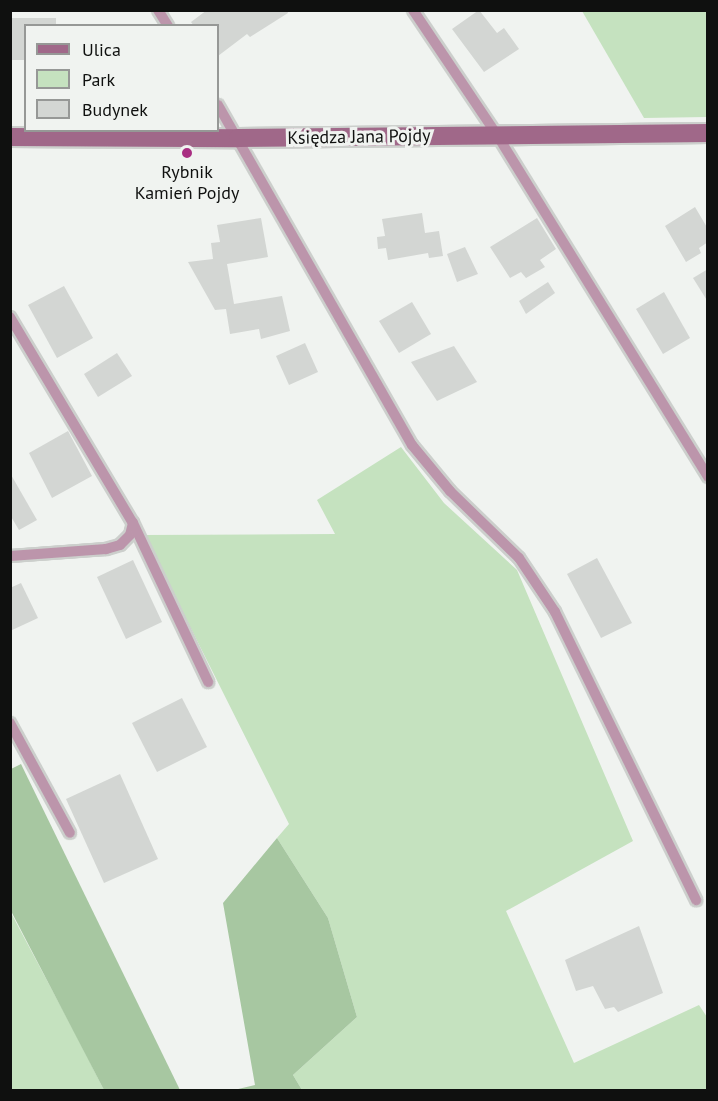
<!DOCTYPE html>
<meta charset="utf-8">
<style>
body{margin:0}
#map{position:relative;width:718px;height:1101px;overflow:hidden;background:#f0f3f0;font-family:"PT Sans",sans-serif}
div>[style]{position:absolute}
[style*='--x']{left:calc(var(--x)*1px);top:calc(var(--y)*1px);width:calc(var(--w)*1px);rotate:calc(var(--a)*1deg)}
.green>*{inset:0;background:#c5e2bf}
.forest>*{inset:0;background:#a7c7a1}
.building>*{inset:0;background:#d3d6d3}
.roads{filter:drop-shadow(2px 0 #cccfcc) drop-shadow(-2px 0 #cccfcc) drop-shadow(0 2px #cccfcc) drop-shadow(0 -2px #cccfcc)}
.lane>*{height:10px;margin:-5px;padding:0 5px;transform-origin:5px;border-radius:5px;background:#bc95ab}
.secondary>*{height:18px;margin:-9px;padding:0 9px;transform-origin:9px;border-radius:9px;background:#a06889}
.dots>*{width:16px;height:16px;translate:-50% -50%;box-sizing:border-box;border:3px solid #f0f3f0;border-radius:50%}
span{translate:-50% -50%;white-space:nowrap;text-align:center;line-height:1.15;-webkit-text-stroke:6px #f0f3f0;paint-order:stroke}
.street-label{font-size:18px;color:#0f100f}
.poi-label{font-size:18px;color:#0f100f}
.frame{position:absolute;inset:0;border:12px solid #0f100f;pointer-events:none}
.legend{position:absolute;left:24px;top:24px;width:195px;height:108px;box-sizing:border-box;background:#f0f3f0;border:2px solid #969896;margin:0;padding:8px 10px;list-style:none;font-size:18px;color:#0f100f}
.legend li{display:flex;align-items:center;gap:12px;height:30px}
.legend b{width:30px;border:2px solid #969896}
</style>
<div id="map">
<div class="green">
<div style="clip-path:polygon(582px 11px,707px 11px,707px 117px,644px 118px)"></div>
<div style="clip-path:polygon(401px 447px,444px 503px,517px 570px,633px 841px,506px 911px,574px 1063px,699px 1005px,707px 1017px,707px 1090px,302px 1090px,293px 1075px,357px 1017px,328px 918px,277px 838px,289px 824px,144px 535px,335px 534px,317px 500px)"></div>
<div style="clip-path:polygon(10px 911px,75px 1033px,104px 1090px,11px 1090px)"></div>
</div>
<div class="forest">
<div style="clip-path:polygon(21px 764px,180px 1090px,104px 1090px,11px 911px,11px 769px)"></div>
<div style="clip-path:polygon(277px 838px,328px 918px,357px 1017px,293px 1075px,302px 1090px,234px 1090px,255px 1085px,223px 903px)"></div>
</div>
<div class="building">
<div style="clip-path:polygon(207px 10px,287px 10px,288px 13px,250px 37px,247px 34px,218px 56px,218px 26px,194px 26px,191px 22px)"></div>
<div style="clip-path:polygon(479px 10px,497px 33px,504px 28px,519px 49px,484px 72px,452px 29px)"></div>
<div style="clip-path:polygon(10px 18px,56px 18px,56px 26px,26px 26px,26px 60px,10px 60px)"></div>
<div style="clip-path:polygon(695px 207px,708px 229px,708px 242px,699px 248px,701px 253px,686px 262px,665px 226px)"></div>
<div style="clip-path:polygon(422px 213px,425px 233px,439px 231px,443px 256px,429px 258px,428px 253px,388px 260px,386px 248px,378px 249px,377px 237px,385px 236px,382px 219px)"></div>
<div style="clip-path:polygon(261px 218px,268px 257px,227px 264px,234px 304px,282px 296px,290px 331px,261px 339px,259px 329px,230px 334px,226px 309px,215px 310px,188px 262px,213px 259px,211px 243px,220px 242px,217px 225px)"></div>
<div style="clip-path:polygon(537px 218px,556px 249px,540px 260px,545px 267px,526px 278px,521px 272px,510px 278px,490px 247px)"></div>
<div style="clip-path:polygon(465px 247px,478px 274px,457px 282px,447px 254px)"></div>
<div style="clip-path:polygon(708px 269px,708px 302px,693px 278px)"></div>
<div style="clip-path:polygon(548px 282px,555px 293px,526px 314px,519px 301px)"></div>
<div style="clip-path:polygon(64px 286px,93px 338px,57px 358px,28px 305px)"></div>
<div style="clip-path:polygon(664px 292px,690px 338px,663px 354px,636px 309px)"></div>
<div style="clip-path:polygon(412px 302px,431px 334px,399px 353px,379px 321px)"></div>
<div style="clip-path:polygon(305px 343px,318px 372px,289px 385px,276px 356px)"></div>
<div style="clip-path:polygon(454px 346px,477px 382px,437px 401px,411px 362px)"></div>
<div style="clip-path:polygon(117px 353px,132px 376px,98px 397px,84px 374px)"></div>
<div style="clip-path:polygon(68px 431px,92px 476px,52px 498px,29px 453px)"></div>
<div style="clip-path:polygon(10px 473px,37px 520px,19px 530px,10px 515px)"></div>
<div style="clip-path:polygon(597px 558px,632px 623px,601px 638px,567px 574px)"></div>
<div style="clip-path:polygon(133px 560px,162px 622px,126px 639px,97px 577px)"></div>
<div style="clip-path:polygon(21px 583px,38px 618px,10px 631px,10px 588px)"></div>
<div style="clip-path:polygon(182px 698px,207px 747px,157px 772px,132px 723px)"></div>
<div style="clip-path:polygon(120px 774px,158px 859px,104px 883px,66px 799px)"></div>
<div style="clip-path:polygon(639px 926px,663px 993px,618px 1012px,614px 1007px,605px 1009px,593px 986px,576px 991px,565px 960px)"></div>
</div>
<div class="roads">
<div class="lane">
<div style="--x:158;--y:10;--w:19;--a:58"></div>
<div style="--x:413;--y:10;--w:151;--a:56.1"></div>
<div style="--x:497;--y:135;--w:402;--a:58.3"></div>
<div style="--x:218;--y:105;--w:391;--a:60.3"></div>
<div style="--x:412;--y:445;--w:60;--a:50.4"></div>
<div style="--x:450;--y:491;--w:96;--a:44.2"></div>
<div style="--x:519;--y:558;--w:65;--a:56.3"></div>
<div style="--x:555;--y:612;--w:321;--a:63.9"></div>
<div style="--x:10;--y:317;--w:240;--a:59.2"></div>
<div style="--x:133;--y:523;--w:12;--a:104"></div>
<div style="--x:130;--y:535;--w:14;--a:135"></div>
<div style="--x:120;--y:545;--w:15;--a:164"></div>
<div style="--x:106;--y:549;--w:96;--a:175.8"></div>
<div style="--x:133;--y:523;--w:176;--a:64.7"></div>
<div style="--x:10;--y:723;--w:125;--a:61.4"></div>
</div>
<div class="secondary">
<div style="--x:10;--y:137;--w:228;--a:0.3"></div>
<div style="--x:238;--y:138;--w:470;--a:-0.6"></div>
</div>
</div>
<div class="dots">
<div style="left:187px;top:153px;background:#a92e82"></div>
</div>
<div class="street-label">
<span style="left:359px;top:137px;rotate:-1deg">Księdza Jana Pojdy</span>
</div>
<div class="poi-label">
<span style="left:187px;top:183px">Rybnik<br>Kamień Pojdy</span>
</div>
<div class="frame"></div>
<ul class="legend">
<li><b style="height:8px;background:#a06889"></b>Ulica</li>
<li><b style="height:16px;background:#c5e2bf"></b>Park</li>
<li><b style="height:16px;background:#d3d6d3"></b>Budynek</li>
</ul>
</div>
